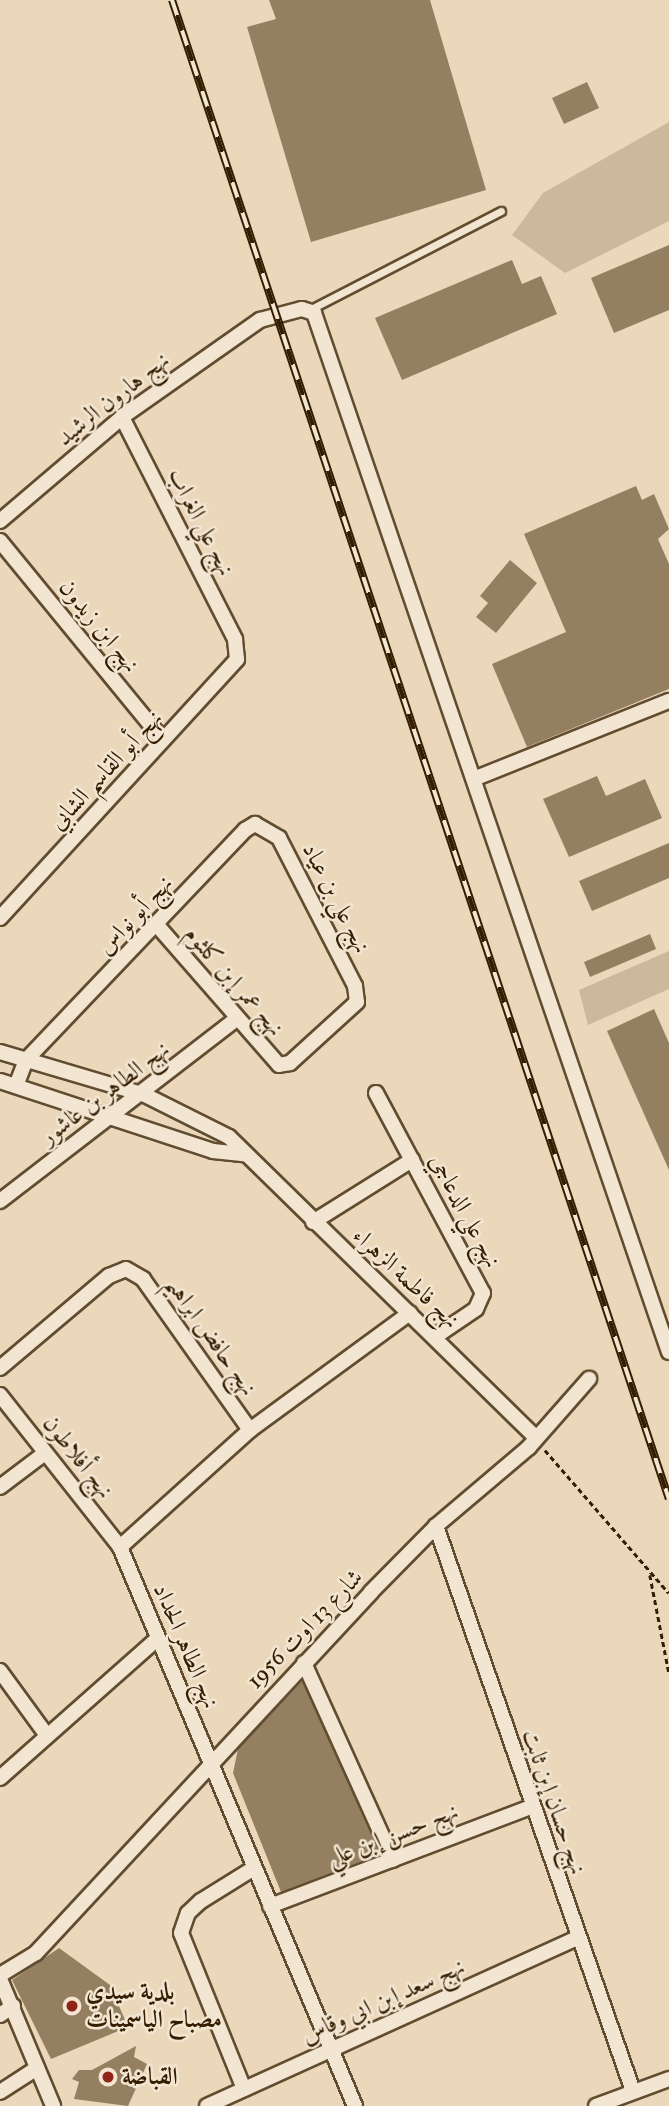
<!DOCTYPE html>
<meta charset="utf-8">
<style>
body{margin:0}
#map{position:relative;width:669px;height:2106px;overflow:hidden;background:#ebd8bb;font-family:"IM FELL Double Pica",Amiri,serif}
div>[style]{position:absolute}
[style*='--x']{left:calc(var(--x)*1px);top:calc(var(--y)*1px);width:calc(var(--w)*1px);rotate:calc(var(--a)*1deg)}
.green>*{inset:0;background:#ccb89b}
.building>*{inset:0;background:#947f61}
.path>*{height:2.5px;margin-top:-1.25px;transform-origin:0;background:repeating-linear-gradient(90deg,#351e00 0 5px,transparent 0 8.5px)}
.roads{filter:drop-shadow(2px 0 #624c2f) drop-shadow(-2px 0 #624c2f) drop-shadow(0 2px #624c2f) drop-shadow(0 -2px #624c2f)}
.service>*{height:7px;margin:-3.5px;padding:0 3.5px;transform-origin:3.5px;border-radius:3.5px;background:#f2e6d3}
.minor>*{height:14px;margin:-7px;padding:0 7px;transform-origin:7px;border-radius:7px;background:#f2e6d3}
.rail>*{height:8px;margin-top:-4px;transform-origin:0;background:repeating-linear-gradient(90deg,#f2e6d3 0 16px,#351e00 0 32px);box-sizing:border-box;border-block:2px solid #351e00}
.dots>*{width:19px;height:19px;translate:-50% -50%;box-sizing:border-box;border:4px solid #f2e6d3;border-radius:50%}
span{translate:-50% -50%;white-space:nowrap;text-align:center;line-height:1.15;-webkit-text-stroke:5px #f2e6d3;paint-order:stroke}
.street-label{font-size:24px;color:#351e00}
.poi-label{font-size:24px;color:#351e00;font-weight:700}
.left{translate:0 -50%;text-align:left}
</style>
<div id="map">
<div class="green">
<div style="clip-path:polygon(669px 122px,669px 221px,565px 273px,512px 235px,543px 193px)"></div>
<div style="clip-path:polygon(669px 951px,669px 989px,588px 1025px,579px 990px)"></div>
</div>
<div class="building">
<div style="clip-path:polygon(269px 0,430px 0,486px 190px,311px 242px,247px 27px,276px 19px)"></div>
<div style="clip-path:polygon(587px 82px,599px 108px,564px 124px,552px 98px)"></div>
<div style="clip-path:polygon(669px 245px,669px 310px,614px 333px,591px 278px)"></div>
<div style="clip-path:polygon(512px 260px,522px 284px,541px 276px,557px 314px,402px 380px,375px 318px)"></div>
<div style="clip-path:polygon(636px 486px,642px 500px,654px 494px,669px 529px,658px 539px,669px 564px,669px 689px,527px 747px,492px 664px,566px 632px,524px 534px)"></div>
<div style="clip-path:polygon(510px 560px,537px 583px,496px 633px,476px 617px,488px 603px,480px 596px)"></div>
<div style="clip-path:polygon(597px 776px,606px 796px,645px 779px,662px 818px,569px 857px,543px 799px)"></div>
<div style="clip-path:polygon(669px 843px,669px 878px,592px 911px,579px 881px)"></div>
<div style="clip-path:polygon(650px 934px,656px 949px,590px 977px,584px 962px)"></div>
<div style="clip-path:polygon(654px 1009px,669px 1043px,669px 1170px,607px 1031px)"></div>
<div style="clip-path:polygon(302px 1681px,380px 1854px,281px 1892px,233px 1773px,238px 1749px)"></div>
<div style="clip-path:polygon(59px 1948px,110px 1985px,128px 2027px,51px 2059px,12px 1980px)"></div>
<div style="clip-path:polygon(136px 2046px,134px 2057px,147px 2064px,128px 2106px,74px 2099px,79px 2082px,72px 2079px,79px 2070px,92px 2070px)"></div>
</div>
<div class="path">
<div style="--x:545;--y:1450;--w:189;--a:49.1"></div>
<div style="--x:650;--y:1575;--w:100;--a:79"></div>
</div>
<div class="roads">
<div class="service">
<div style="--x:309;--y:310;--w:216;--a:-27.3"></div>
</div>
<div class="minor">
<div style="--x:0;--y:521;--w:160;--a:-40.4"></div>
<div style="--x:122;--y:417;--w:169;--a:-35.1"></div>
<div style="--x:260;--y:320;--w:43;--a:-14.7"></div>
<div style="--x:302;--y:309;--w:13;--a:18"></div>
<div style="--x:314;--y:313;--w:1098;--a:71.14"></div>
<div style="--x:0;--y:541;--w:257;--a:50.7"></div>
<div style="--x:476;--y:778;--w:208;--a:-21.8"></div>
<div style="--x:0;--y:918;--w:351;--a:-47.5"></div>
<div style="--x:237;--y:659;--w:20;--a:-96"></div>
<div style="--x:235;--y:639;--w:249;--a:-117"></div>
<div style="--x:0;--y:1052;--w:151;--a:16.5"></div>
<div style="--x:145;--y:1095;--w:94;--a:26.6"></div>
<div style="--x:229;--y:1137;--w:429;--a:44.4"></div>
<div style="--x:0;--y:1081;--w:224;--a:18.2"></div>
<div style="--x:213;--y:1151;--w:31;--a:6"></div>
<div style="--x:16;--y:1086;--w:28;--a:-69"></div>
<div style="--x:26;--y:1060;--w:318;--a:-46.4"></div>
<div style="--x:245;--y:830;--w:12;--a:-31"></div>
<div style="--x:255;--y:824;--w:28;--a:30"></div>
<div style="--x:279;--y:838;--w:166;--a:62.8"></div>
<div style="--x:355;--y:986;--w:16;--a:83"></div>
<div style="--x:357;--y:1002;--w:91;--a:137.7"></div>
<div style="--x:290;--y:1063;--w:11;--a:170"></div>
<div style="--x:279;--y:1065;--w:186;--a:-131.1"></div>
<div style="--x:376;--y:1093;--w:227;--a:61.9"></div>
<div style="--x:483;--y:1293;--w:17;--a:114"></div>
<div style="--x:476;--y:1309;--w:48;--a:146"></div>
<div style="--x:0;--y:1201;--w:298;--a:-37.6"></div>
<div style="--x:313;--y:1222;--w:117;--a:-32.1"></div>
<div style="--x:0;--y:1368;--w:143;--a:-40.2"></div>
<div style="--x:109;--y:1276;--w:18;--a:-22"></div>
<div style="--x:126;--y:1269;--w:20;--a:30"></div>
<div style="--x:143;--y:1279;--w:185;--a:54.7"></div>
<div style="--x:0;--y:1395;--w:194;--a:51.7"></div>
<div style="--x:0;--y:1487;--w:56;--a:-37.1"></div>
<div style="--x:436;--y:1526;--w:598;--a:70.78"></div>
<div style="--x:304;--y:1663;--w:216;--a:65.7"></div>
<div style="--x:0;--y:1671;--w:78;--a:53.9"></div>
<div style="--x:0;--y:1778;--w:210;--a:-41.5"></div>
<div style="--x:270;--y:1906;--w:279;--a:-20.8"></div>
<div style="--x:0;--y:1975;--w:42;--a:-31.4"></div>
<div style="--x:36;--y:1953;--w:492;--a:-47.1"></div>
<div style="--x:371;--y:1592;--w:93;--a:-45.4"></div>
<div style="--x:436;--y:1526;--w:122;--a:-40.3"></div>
<div style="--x:529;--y:1447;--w:91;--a:-48.6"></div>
<div style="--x:0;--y:1979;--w:138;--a:67.3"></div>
<div style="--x:0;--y:2015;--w:16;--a:-35"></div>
<div style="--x:244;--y:2089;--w:168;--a:-112"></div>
<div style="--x:181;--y:1933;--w:21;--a:-71"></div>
<div style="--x:188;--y:1913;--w:18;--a:-43"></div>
<div style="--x:201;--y:1901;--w:62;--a:-31.9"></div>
<div style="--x:0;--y:2092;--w:44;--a:-33"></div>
<div style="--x:207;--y:2106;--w:407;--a:-24.4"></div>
<div style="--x:355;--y:2106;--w:606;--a:-112.8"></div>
<div style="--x:120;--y:1547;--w:175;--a:-42"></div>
<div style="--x:250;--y:1430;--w:198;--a:-36.2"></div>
<div style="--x:596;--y:2106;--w:78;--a:-20.3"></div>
</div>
</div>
<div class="rail">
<div style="--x:172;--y:0;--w:1579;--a:71.66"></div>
</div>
<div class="dots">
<div style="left:72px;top:2006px;background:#8f2418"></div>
<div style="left:108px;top:2077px;background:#8f2418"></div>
</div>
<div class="street-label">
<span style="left:113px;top:399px;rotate:-38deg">نهج هارون الرشيد</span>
<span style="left:201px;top:522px;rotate:63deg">نهج علي الغراب</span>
<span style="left:99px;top:626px;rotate:51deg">نهج ابن زيدون</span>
<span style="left:106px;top:770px;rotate:-47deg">نهج أبو القاسم الشابي</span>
<span style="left:336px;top:898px;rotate:63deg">نهج علي بن عياد</span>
<span style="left:135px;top:915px;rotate:-47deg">نهج أبو نواس</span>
<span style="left:234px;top:981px;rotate:49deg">نهج عمر إبن كلثوم</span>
<span style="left:105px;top:1093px;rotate:-37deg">نهج الطاهر بن عاشور</span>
<span style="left:465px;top:1211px;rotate:62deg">نهج علي الدعاجي</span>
<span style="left:406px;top:1278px;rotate:43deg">نهج فاطمة الزهراء</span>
<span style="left:211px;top:1336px;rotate:55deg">نهج حافض ابراهيم</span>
<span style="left:78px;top:1457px;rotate:52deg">نهج أفلاطون</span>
<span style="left:305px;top:1629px;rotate:-46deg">شارع 13 اوت 1956</span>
<span style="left:186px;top:1646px;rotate:67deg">نهج الطاهر الحداد</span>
<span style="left:554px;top:1802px;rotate:71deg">نهج حسان إبن ثابت</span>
<span style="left:393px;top:1835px;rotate:-21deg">نهج حسن إبن علي</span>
<span style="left:383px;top:2001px;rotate:-24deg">نهج سعد إبن ابي وقاس</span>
</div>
<div class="poi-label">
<span class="left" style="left:86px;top:2006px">بلدية سيدي<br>مصباح الياسمينات</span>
<span class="left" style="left:122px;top:2077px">القباضة</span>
</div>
</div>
